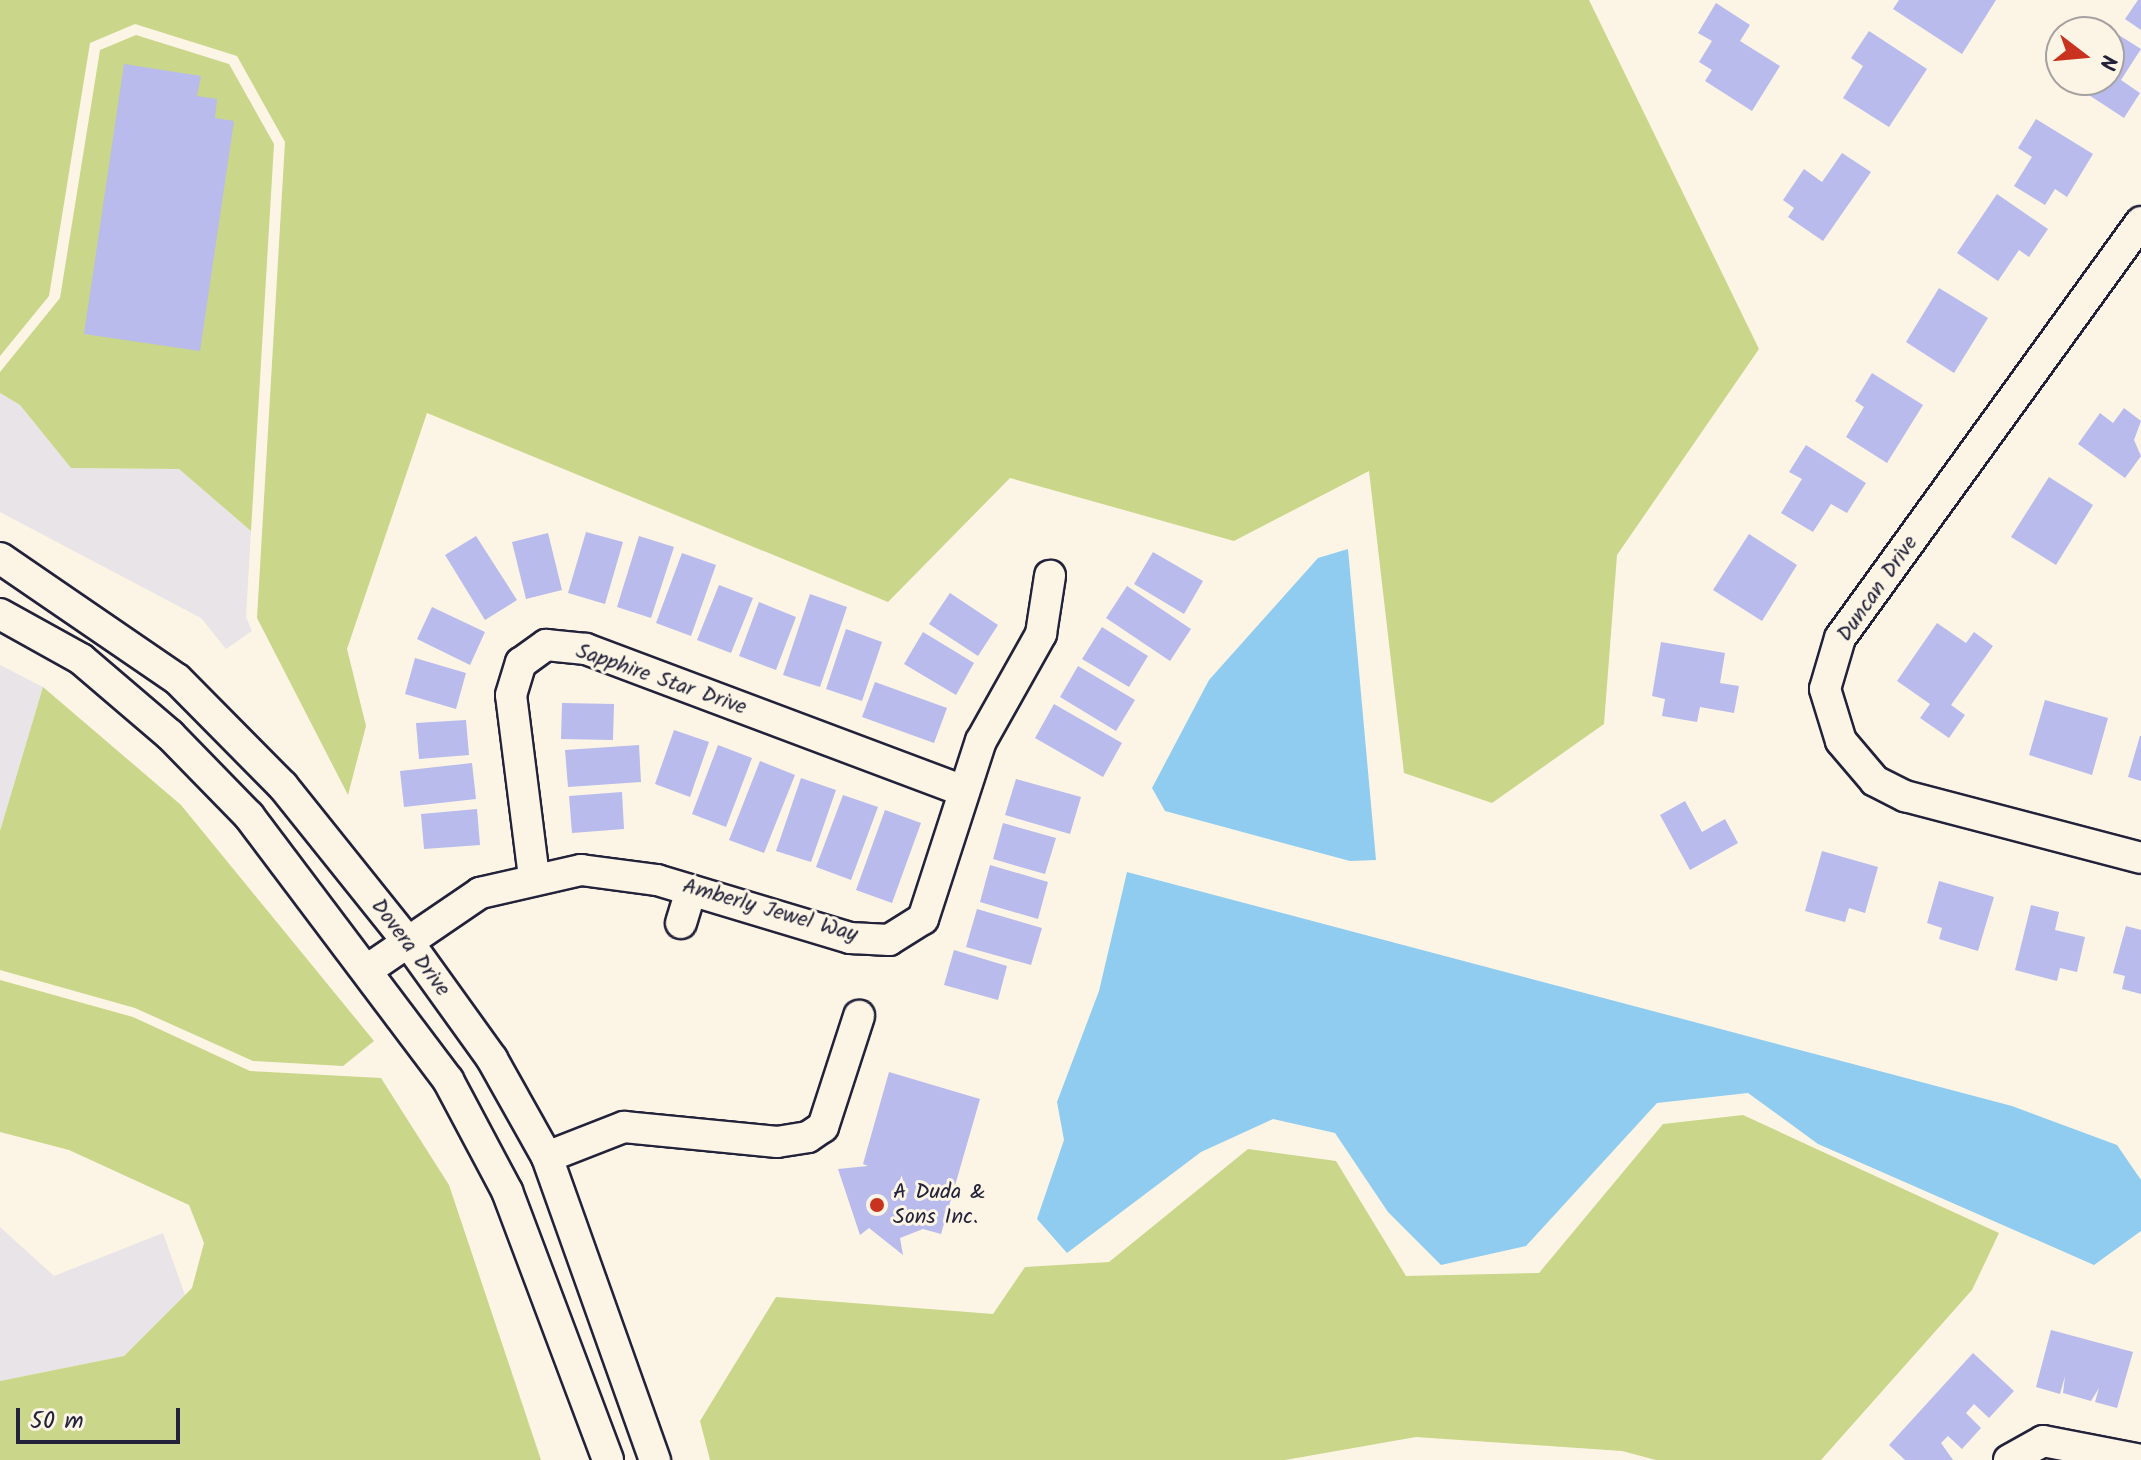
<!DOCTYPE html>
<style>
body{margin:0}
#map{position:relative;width:2141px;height:1460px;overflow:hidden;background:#fcf5e5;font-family:Kalam,sans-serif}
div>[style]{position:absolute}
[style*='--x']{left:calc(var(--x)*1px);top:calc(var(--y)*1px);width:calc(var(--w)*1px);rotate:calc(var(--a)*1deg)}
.built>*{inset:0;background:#e8e4e7}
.green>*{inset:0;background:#cad689}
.water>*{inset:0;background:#8fccf0}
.building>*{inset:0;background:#b8bbec}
.roads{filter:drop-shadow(2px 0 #22223b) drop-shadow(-2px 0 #22223b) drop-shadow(0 2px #22223b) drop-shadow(0 -2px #22223b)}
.minor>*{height:30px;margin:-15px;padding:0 15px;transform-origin:15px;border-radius:15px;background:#fcf5e5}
.dots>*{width:22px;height:22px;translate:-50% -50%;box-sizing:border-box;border:4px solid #fcf5e5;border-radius:50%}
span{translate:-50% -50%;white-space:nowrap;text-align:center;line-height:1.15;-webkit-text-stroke:6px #fcf5e5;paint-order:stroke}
.street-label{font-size:22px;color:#22223b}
.poi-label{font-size:22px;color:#22223b}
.left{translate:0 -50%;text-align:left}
.north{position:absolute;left:2045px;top:16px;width:80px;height:80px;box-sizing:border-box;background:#fcf5e5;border:2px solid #a5a1a1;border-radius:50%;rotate:106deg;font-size:22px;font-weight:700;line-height:32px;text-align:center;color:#22223b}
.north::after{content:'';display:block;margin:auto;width:28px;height:36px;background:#c8321e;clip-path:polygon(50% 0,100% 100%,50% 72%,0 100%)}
.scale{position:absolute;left:16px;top:1408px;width:164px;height:36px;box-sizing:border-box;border:4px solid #22223b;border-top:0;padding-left:10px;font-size:24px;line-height:28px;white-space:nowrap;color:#22223b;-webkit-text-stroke:6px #fcf5e5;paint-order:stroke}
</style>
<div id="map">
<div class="built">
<div style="clip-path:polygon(0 393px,20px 405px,71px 468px,179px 469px,251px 531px,246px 617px,252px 631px,226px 649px,201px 618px,0 512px)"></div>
<div style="clip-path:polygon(0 665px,43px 687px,0 831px)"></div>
<div style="clip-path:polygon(0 1227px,54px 1276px,163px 1233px,185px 1295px,124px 1356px,0 1381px)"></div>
</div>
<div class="green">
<div style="clip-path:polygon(0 0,1589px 0,1759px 349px,1617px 555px,1604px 724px,1492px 803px,1404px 773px,1369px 471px,1234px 541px,1010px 478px,888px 602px,427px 413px,347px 649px,366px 726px,348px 795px,257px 618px,285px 142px,237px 56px,135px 24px,90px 43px,49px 296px,0 356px)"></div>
<div style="clip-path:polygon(136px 35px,229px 64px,274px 144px,251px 531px,179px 469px,71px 468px,20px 405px,0 393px,0 372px,60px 298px,100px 50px)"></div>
<div style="clip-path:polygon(43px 687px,181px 805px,374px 1041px,343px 1066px,253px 1061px,135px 1008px,0 970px,0 831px)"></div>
<div style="clip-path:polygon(0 980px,133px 1017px,250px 1071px,381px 1078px,449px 1185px,541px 1460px,0 1460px,0 1381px,124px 1356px,192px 1288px,204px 1243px,189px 1205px,69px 1150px,0 1132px)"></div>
<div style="clip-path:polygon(1743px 1115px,1999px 1233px,1972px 1290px,1821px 1460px,1656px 1460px,1622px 1451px,1416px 1437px,1285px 1460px,710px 1460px,700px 1421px,776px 1297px,993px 1314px,1025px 1267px,1109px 1262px,1248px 1149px,1336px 1161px,1406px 1276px,1539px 1273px,1663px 1124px)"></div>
</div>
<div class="water">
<div style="clip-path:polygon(1348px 549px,1376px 860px,1350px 861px,1165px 811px,1152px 788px,1209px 680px,1318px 558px)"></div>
<div style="clip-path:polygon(1127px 872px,2012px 1106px,2117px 1145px,2141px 1180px,2141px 1231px,2094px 1265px,1818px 1144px,1748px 1093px,1657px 1103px,1526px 1246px,1441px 1265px,1388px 1212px,1335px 1133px,1273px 1119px,1201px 1152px,1067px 1253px,1037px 1219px,1064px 1140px,1057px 1102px,1099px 991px)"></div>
</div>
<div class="building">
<div style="clip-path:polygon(1899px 0,1996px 0,1962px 54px,1893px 9px)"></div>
<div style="clip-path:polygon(2138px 0,2141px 0,2141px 30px,2125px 19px)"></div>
<div style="clip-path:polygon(1716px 3px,1750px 25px,1740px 41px,1780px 66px,1752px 111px,1705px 81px,1712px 70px,1699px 62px,1712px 41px,1698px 33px)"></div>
<div style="clip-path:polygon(2103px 25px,2141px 49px,2121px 80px,2140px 93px,2124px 118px,2066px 80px,2109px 80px)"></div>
<div style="clip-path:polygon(1869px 31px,1927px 69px,1889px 127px,1843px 98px,1863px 66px,1851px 58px)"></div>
<div style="clip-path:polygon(124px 64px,201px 76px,197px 96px,217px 99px,215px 118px,234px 121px,200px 351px,84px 334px)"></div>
<div style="clip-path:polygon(2036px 119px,2093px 154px,2067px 197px,2055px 189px,2045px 205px,2014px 186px,2032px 157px,2018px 148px)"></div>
<div style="clip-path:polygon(1842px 153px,1871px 172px,1823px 241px,1788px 217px,1794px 208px,1783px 200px,1804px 169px,1822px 182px)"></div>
<div style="clip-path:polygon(1997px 194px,2048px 229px,2029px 257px,2019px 250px,1998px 281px,1957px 253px)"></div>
<div style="clip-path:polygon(1939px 288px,1988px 318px,1954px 373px,1906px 342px)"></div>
<div style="clip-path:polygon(1872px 373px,1923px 405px,1887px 463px,1846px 437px,1864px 407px,1855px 401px)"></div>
<div style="clip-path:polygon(2124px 408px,2141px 421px,2134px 440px,2141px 456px,2125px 478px,2078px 444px,2100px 413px,2113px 423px)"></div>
<div style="clip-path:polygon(1806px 445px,1866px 483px,1847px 513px,1831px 504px,1813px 532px,1781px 513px,1802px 479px,1789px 472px)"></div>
<div style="clip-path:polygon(2049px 477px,2093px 505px,2056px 565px,2011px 537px)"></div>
<div style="clip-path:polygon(586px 532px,623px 542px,605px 604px,568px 593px)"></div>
<div style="clip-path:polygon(548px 533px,562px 590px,526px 599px,512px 542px)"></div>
<div style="clip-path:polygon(1749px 534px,1797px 565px,1762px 621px,1713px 590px)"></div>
<div style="clip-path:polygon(476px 536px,517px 600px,485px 620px,445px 555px)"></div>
<div style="clip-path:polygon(639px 536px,674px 547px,651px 618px,617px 607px)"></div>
<div style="clip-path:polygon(1153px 552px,1203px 581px,1184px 614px,1134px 584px)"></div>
<div style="clip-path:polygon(682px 553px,716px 565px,691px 636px,656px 623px)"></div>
<div style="clip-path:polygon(719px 585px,753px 598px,731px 653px,697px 640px)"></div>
<div style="clip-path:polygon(1127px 586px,1191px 629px,1170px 661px,1106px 618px)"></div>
<div style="clip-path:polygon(950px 593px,998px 625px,978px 656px,929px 624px)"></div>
<div style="clip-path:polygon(810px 594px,847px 607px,820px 687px,783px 675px)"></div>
<div style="clip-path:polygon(759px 602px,796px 617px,776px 670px,739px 656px)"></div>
<div style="clip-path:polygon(432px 607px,485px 632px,470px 665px,417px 639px)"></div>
<div style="clip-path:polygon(1937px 623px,1966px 643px,1974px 632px,1993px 646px,1951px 705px,1965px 715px,1949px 738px,1920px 718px,1930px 704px,1897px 681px)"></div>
<div style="clip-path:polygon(1102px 627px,1148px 656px,1129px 687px,1082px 659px)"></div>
<div style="clip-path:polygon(846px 629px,882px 642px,862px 701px,826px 689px)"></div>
<div style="clip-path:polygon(923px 632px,974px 663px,956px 695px,904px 664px)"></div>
<div style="clip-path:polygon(1661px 642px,1725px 653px,1720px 683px,1739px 686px,1734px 713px,1700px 707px,1697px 722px,1662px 716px,1665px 699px,1652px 696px)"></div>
<div style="clip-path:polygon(415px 658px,466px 673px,456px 709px,405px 694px)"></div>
<div style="clip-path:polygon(1078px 666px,1135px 700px,1116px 731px,1060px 697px)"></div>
<div style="clip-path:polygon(875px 682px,947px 708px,934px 743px,862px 717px)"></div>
<div style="clip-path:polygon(2045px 700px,2108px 718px,2092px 775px,2029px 755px)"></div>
<div style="clip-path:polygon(562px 703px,614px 704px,613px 740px,561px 739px)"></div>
<div style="clip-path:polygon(1054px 704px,1122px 743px,1103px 777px,1035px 738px)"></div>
<div style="clip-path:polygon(466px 720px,469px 755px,419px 759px,416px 723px)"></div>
<div style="clip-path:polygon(674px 730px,709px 742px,690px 797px,655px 784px)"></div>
<div style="clip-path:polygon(2140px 736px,2141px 736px,2141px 781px,2128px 777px)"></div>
<div style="clip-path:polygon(639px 745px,641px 782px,568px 787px,565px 750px)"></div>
<div style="clip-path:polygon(718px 745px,752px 758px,726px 827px,692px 814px)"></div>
<div style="clip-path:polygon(760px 761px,795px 775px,764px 853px,729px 840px)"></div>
<div style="clip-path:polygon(472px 763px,476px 799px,404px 807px,400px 771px)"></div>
<div style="clip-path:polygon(801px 778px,836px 790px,811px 862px,776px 851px)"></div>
<div style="clip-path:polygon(1016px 779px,1081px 797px,1070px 834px,1005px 815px)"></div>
<div style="clip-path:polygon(622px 792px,624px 829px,572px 833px,569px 796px)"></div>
<div style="clip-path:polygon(843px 795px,878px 807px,851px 880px,816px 867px)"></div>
<div style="clip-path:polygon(1685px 801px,1702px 832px,1725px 819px,1738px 843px,1690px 870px,1660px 815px)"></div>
<div style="clip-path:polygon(477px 809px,480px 845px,424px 849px,421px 814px)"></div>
<div style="clip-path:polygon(885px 810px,921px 823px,892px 903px,856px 890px)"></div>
<div style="clip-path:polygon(1003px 823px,1056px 838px,1045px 874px,993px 859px)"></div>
<div style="clip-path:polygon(1822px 851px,1878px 867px,1865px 913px,1849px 908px,1845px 922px,1805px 911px)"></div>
<div style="clip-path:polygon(990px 865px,1048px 882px,1038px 919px,980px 902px)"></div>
<div style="clip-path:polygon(1939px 881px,1994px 897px,1978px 951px,1939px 939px,1942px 928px,1927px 923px)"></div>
<div style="clip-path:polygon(2031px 905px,2059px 912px,2055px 930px,2085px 937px,2077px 972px,2060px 968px,2057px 981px,2015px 970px)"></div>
<div style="clip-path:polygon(977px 909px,1042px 928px,1031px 965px,966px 947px)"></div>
<div style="clip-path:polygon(2126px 926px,2141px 930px,2141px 994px,2122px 989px,2125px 976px,2113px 973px)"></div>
<div style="clip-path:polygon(954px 950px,1007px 966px,998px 1000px,944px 985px)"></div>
<div style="clip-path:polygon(889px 1072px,980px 1099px,941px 1234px,923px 1229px,900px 1238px,903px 1255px,869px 1228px,860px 1235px,838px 1169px,868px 1166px,863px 1164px)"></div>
<div style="clip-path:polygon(2051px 1330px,2133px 1352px,2117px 1408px,2095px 1402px,2099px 1388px,2091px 1401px,2063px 1393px,2065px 1376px,2060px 1394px,2036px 1387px)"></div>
<div style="clip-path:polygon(1973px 1353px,2014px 1391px,1989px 1418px,1974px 1404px,1966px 1413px,1981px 1428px,1962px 1449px,1948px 1436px,1941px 1443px,1953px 1460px,1905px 1460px,1889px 1445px)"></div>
</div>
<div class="roads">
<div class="minor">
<div style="--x:2141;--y:222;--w:513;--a:125.89"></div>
<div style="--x:1840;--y:638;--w:53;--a:106.4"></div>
<div style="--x:1825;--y:689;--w:54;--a:72.9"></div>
<div style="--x:1841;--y:741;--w:52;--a:49.6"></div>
<div style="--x:1875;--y:781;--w:34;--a:27"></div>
<div style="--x:1905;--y:796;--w:244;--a:14.7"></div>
<div style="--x:0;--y:558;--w:214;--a:34.4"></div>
<div style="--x:177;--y:679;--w:151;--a:45.3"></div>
<div style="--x:283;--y:786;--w:200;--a:51.3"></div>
<div style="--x:408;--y:942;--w:144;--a:54.3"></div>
<div style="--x:492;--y:1059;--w:112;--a:60.7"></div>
<div style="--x:547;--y:1157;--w:322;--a:70.4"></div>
<div style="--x:0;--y:614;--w:93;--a:29.1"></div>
<div style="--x:81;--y:659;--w:117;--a:40.5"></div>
<div style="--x:170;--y:735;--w:113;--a:45.7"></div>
<div style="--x:249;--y:816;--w:331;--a:53"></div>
<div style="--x:448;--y:1080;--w:126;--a:62"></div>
<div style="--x:507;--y:1191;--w:287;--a:69.4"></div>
<div style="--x:534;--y:877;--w:183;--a:-97.2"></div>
<div style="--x:511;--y:695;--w:34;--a:-73"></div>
<div style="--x:521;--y:663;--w:31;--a:-36"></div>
<div style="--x:546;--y:645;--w:40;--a:5.7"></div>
<div style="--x:586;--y:649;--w:402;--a:20.6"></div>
<div style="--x:681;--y:923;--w:34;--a:-73"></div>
<div style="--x:367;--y:970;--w:137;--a:-34.3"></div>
<div style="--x:480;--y:893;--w:104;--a:-12.8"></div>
<div style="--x:581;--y:870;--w:77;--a:7.5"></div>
<div style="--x:657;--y:880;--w:202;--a:16.7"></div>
<div style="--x:850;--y:938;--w:39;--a:3"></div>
<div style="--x:889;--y:940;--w:40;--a:-32"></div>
<div style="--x:923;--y:919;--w:187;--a:-72"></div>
<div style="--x:981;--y:741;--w:123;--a:-60.7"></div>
<div style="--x:1041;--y:634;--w:59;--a:-81.2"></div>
<div style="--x:547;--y:1157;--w:83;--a:-21.3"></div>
<div style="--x:624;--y:1127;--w:154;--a:5.6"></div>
<div style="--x:777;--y:1142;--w:31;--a:-9"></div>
<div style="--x:808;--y:1137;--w:18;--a:-34"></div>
<div style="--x:823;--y:1127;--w:117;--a:-72"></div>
<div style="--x:2009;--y:1460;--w:39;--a:-29"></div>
<div style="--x:2043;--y:1441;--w:100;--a:11"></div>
</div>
</div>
<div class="dots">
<div style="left:877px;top:1205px;background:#c8321e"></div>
</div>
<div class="street-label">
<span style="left:1878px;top:589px;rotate:-55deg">Duncan Drive</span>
<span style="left:661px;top:680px;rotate:19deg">Sapphire Star Drive</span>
<span style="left:770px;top:911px;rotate:16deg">Amberly Jewel Way</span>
<span style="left:410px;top:948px;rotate:53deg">Dovera Drive</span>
</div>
<div class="poi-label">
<span class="left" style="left:893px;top:1205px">A Duda &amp;<br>Sons Inc.</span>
</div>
<div class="north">N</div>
<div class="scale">50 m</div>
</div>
